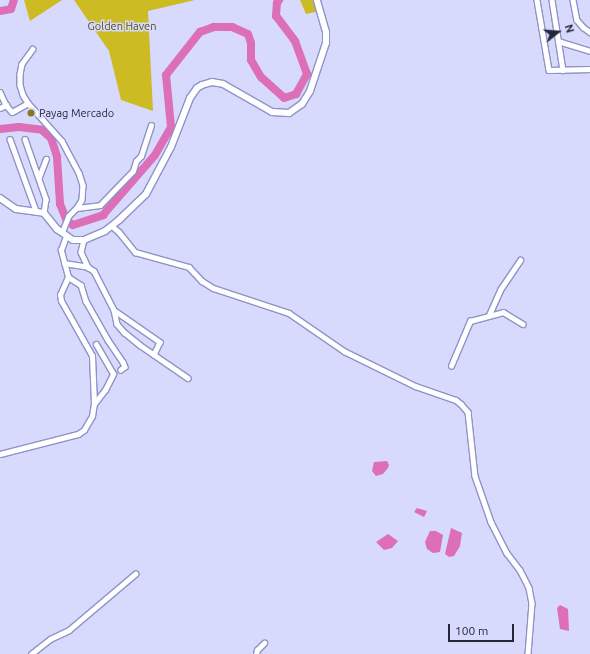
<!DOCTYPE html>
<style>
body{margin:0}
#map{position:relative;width:590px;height:654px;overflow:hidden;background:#d7dafc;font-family:Ubuntu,sans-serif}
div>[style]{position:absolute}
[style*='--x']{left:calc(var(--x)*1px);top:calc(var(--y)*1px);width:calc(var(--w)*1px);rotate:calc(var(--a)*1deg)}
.green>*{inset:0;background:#cdbb24}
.water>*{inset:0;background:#dc6fb7}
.river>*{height:8px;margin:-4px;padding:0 4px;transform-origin:4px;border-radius:4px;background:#dc6fb7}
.roads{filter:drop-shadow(1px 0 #8f92c8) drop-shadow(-1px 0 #8f92c8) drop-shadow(0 1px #8f92c8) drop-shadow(0 -1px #8f92c8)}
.minor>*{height:4.5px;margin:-2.25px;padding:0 2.25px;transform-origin:2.25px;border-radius:2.25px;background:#fff}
.secondary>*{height:6px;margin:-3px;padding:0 3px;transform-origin:3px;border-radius:3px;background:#fff}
.dots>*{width:11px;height:11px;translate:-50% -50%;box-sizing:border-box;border:2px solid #d7dafc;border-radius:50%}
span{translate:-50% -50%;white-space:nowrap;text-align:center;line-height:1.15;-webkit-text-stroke:3px #d7dafc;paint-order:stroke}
.park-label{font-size:11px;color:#575017}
.poi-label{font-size:11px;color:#25263b}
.left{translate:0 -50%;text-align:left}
.north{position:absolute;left:538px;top:12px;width:40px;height:40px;-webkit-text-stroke:3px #d7dafc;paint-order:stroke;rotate:73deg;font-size:11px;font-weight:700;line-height:16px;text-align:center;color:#25263b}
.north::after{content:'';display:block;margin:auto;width:14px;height:18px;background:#25263b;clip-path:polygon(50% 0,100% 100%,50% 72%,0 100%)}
.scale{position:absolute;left:448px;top:624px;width:66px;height:18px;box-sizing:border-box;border:2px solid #25263b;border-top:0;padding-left:5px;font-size:12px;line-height:14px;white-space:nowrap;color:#25263b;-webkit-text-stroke:3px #d7dafc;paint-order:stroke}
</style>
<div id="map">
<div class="green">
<div style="clip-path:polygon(24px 0,62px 0,30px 21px)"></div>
<div style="clip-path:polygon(74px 0,195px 0,148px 11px,153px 111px,121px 100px,109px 51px)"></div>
<div style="clip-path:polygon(300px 0,319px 0,320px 11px,306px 14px)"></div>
</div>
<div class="water">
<div style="clip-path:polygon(387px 461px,389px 465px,388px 468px,383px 474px,376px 476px,372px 471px,374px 462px)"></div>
<div style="clip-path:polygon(417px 508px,427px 511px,424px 517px,414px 512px)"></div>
<div style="clip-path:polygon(451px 528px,462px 533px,460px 546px,454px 556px,449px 557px,445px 554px)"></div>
<div style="clip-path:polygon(430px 531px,436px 531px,443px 535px,440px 552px,433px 553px,427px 549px,425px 542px)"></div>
<div style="clip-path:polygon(388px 534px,398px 541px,392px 548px,384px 550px,376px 542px)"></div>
<div style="clip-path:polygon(560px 605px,568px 609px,569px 631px,560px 629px,557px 608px)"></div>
</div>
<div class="river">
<div style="--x:0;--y:11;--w:11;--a:-10"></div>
<div style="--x:11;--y:9;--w:9;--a:-72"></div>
<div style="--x:0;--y:129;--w:19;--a:-6"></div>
<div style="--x:19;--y:127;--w:23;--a:7"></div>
<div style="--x:42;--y:130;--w:12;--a:42"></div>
<div style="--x:51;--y:138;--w:20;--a:72"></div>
<div style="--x:57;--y:157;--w:47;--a:86.3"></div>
<div style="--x:60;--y:204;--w:18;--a:68"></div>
<div style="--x:67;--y:221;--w:7;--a:34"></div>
<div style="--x:73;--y:225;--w:32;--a:-18"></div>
<div style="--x:103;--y:215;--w:79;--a:-49.1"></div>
<div style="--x:155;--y:155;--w:32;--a:-60"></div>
<div style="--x:171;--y:127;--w:52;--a:-95.5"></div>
<div style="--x:166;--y:75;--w:55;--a:-51.7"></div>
<div style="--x:200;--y:32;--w:15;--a:-20"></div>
<div style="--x:214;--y:27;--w:18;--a:0"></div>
<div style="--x:232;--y:27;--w:17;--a:24"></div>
<div style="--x:248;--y:34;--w:9;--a:72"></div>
<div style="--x:251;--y:43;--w:17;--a:90"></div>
<div style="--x:251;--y:60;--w:20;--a:60"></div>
<div style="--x:261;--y:77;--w:31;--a:42"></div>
<div style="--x:284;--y:98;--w:13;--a:-18"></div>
<div style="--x:296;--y:94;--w:23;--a:-61"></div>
<div style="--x:307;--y:74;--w:35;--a:-110"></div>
<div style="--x:295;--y:41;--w:31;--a:-127"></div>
<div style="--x:276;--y:16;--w:13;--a:-86"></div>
<div style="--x:277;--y:3;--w:4;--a:-56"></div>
</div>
<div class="roads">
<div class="minor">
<div style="--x:537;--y:0;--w:71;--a:80.3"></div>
<div style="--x:549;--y:70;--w:41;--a:-1.4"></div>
<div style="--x:552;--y:0;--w:71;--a:81.1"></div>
<div style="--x:573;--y:0;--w:20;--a:79"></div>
<div style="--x:577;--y:20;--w:9;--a:49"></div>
<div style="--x:583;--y:27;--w:9;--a:36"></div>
<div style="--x:558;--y:41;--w:34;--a:17"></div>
<div style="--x:33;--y:49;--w:19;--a:126"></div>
<div style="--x:22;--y:64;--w:10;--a:101"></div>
<div style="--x:20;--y:74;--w:11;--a:90"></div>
<div style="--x:20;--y:85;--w:10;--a:73"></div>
<div style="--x:23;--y:95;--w:9;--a:58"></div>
<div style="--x:28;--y:103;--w:51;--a:48.2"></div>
<div style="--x:62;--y:141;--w:36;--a:62"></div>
<div style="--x:79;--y:173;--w:13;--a:72"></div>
<div style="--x:83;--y:185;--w:15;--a:94"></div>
<div style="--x:82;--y:200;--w:9;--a:122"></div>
<div style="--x:77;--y:208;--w:11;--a:135"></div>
<div style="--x:69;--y:216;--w:18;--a:112"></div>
<div style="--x:0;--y:92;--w:14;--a:65"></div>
<div style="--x:6;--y:105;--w:9;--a:49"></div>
<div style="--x:12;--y:112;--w:18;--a:-29"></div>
<div style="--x:0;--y:108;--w:7;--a:-27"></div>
<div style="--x:10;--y:139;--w:77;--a:70.1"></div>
<div style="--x:25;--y:139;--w:64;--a:70.7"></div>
<div style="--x:46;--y:199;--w:14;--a:98"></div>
<div style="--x:39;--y:177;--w:19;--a:-69"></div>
<div style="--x:77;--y:208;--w:23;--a:-7"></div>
<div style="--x:100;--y:205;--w:47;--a:-45.9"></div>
<div style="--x:133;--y:171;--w:10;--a:-73"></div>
<div style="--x:136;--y:161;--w:7;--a:-45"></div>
<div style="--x:141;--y:156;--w:32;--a:-72"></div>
<div style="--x:112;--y:226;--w:9;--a:41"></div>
<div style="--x:119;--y:232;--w:26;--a:51"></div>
<div style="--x:135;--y:252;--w:56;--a:15.5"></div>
<div style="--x:189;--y:267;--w:19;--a:47"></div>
<div style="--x:202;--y:281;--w:13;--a:32"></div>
<div style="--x:213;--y:288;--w:80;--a:18.2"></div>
<div style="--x:289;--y:313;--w:67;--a:34.6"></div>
<div style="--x:344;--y:351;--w:79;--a:26.2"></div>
<div style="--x:415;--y:386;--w:43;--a:18.9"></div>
<div style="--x:456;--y:400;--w:6;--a:39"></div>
<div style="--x:461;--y:404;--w:11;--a:49"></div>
<div style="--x:468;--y:412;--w:64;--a:83.8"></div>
<div style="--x:475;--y:476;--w:49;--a:70.8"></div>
<div style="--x:491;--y:522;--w:35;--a:63"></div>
<div style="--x:507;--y:553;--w:21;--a:53"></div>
<div style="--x:520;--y:570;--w:20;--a:63"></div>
<div style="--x:529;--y:588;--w:15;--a:79"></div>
<div style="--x:532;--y:603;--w:51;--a:94.5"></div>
<div style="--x:84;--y:240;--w:12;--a:104"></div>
<div style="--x:81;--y:252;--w:17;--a:65"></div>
<div style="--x:64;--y:263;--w:24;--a:9"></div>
<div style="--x:88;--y:267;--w:7;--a:34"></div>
<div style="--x:94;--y:271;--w:44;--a:62.9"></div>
<div style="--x:114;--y:310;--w:14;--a:78"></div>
<div style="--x:117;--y:324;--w:11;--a:49"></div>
<div style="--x:124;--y:332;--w:21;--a:39"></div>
<div style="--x:140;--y:345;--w:58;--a:34.5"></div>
<div style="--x:68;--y:277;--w:15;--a:32"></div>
<div style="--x:81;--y:285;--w:17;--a:73"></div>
<div style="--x:86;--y:301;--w:45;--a:60.6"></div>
<div style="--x:108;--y:340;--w:27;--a:56"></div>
<div style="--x:123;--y:362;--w:5;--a:68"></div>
<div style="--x:125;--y:367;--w:5;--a:143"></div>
<div style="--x:114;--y:310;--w:56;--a:34.8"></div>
<div style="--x:160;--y:342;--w:14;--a:115"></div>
<div style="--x:489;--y:315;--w:27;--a:-66"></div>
<div style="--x:500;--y:290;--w:36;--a:-56"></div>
<div style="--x:451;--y:366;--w:49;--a:-67.1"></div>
<div style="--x:470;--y:321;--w:34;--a:-15"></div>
<div style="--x:503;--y:312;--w:23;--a:31"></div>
<div style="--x:94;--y:404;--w:18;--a:-52"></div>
<div style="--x:105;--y:390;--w:18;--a:-63"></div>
<div style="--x:113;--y:374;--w:34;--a:-120"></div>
<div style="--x:0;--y:454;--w:81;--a:-14.4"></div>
<div style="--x:78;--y:434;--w:7;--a:-34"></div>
<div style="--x:84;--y:430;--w:16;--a:-60"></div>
<div style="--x:92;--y:416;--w:12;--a:-81"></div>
<div style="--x:94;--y:404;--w:48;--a:-92.4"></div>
<div style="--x:92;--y:356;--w:63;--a:-119.4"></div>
<div style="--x:61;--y:301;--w:6;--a:-99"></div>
<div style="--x:60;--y:295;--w:20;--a:-66"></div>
<div style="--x:68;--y:277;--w:28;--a:-105"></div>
<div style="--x:61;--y:250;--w:15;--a:-70"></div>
<div style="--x:31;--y:654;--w:24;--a:-38"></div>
<div style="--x:50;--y:639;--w:21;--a:-25"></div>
<div style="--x:69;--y:630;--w:87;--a:-40.3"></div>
<div style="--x:256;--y:654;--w:4;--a:-76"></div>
<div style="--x:257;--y:650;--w:10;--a:-45"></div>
</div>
<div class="secondary">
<div style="--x:0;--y:198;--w:19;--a:35"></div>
<div style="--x:16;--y:209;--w:28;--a:8"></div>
<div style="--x:44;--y:213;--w:21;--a:51"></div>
<div style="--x:57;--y:229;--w:19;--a:35"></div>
<div style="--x:73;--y:240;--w:11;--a:0"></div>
<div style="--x:84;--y:240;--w:23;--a:-23"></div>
<div style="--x:105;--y:231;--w:18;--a:-38"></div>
<div style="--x:119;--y:220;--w:37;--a:-44"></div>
<div style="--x:146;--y:194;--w:53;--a:-62"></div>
<div style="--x:171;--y:147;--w:53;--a:-68.8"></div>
<div style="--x:190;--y:98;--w:12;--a:-55"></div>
<div style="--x:197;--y:88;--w:6;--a:-31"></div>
<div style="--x:202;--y:85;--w:10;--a:-17"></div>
<div style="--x:212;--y:82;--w:11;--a:10"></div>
<div style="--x:223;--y:84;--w:56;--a:29.7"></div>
<div style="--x:272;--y:112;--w:17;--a:3"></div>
<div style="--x:289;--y:113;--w:16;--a:-35"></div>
<div style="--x:302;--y:104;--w:15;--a:-58"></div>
<div style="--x:310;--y:91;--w:51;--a:-71.6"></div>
<div style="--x:326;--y:43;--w:11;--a:-90"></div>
<div style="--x:326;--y:32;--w:33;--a:-106"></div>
</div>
</div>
<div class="dots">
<div style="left:31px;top:113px;background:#85791e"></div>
</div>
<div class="park-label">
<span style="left:122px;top:26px">Golden Haven</span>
</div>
<div class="poi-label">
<span class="left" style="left:39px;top:113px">Payag Mercado</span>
</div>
<div class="north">N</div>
<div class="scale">100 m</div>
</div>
